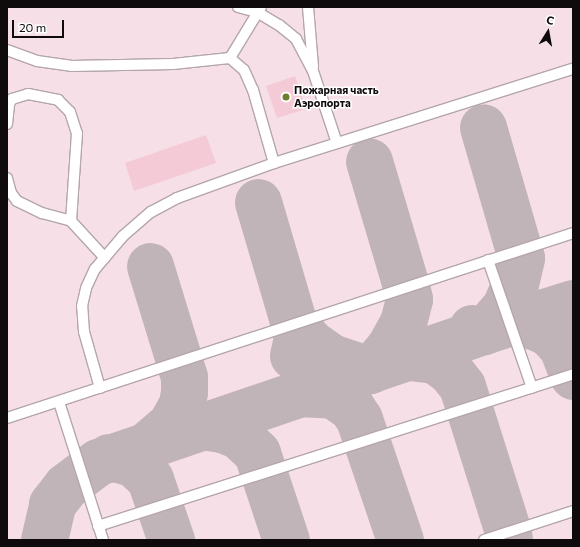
<!DOCTYPE html>
<meta charset="utf-8">
<style>
body{margin:0}
#map{position:relative;width:580px;height:547px;overflow:hidden;background:#feeef3;font-family:Commissioner,sans-serif}
div>[style]{position:absolute}
[style*='--x']{left:calc(var(--x)*1px);top:calc(var(--y)*1px);width:calc(var(--w)*1px);rotate:calc(var(--a)*1deg)}
.built>*{inset:0;background:#f6dfe6}
.taxiway>*{height:47px;margin:-23.5px;padding:0 23.5px;transform-origin:23.5px;border-radius:23.5px;background:#c1b4b8}
.building>*{inset:0;background:#f3cad6}
.roads{filter:drop-shadow(1px 0 #b4a6aa) drop-shadow(-1px 0 #b4a6aa) drop-shadow(0 1px #b4a6aa) drop-shadow(0 -1px #b4a6aa)}
.service>*{height:10px;margin:-5px;padding:0 5px;transform-origin:5px;border-radius:5px;background:#fff}
.dots>*{width:11px;height:11px;translate:-50% -50%;box-sizing:border-box;border:2px solid #fff;border-radius:50%}
span{translate:-50% -50%;white-space:nowrap;text-align:center;line-height:1.15;-webkit-text-stroke:3px #fff;paint-order:stroke}
.poi-label{font-size:11px;color:#0f0a0c;font-weight:700}
.left{translate:0 -50%;text-align:left}
.frame{position:absolute;inset:0;border:8px solid #0f0a0c;pointer-events:none}
.north{position:absolute;left:528px;top:12px;width:40px;height:40px;-webkit-text-stroke:3px #fff;paint-order:stroke;rotate:11deg;font-size:11px;font-weight:700;line-height:16px;text-align:center;color:#0f0a0c}
.north::after{content:'';display:block;margin:auto;width:14px;height:18px;background:#0f0a0c;clip-path:polygon(50% 0,100% 100%,50% 72%,0 100%)}
.scale{position:absolute;left:12px;top:20px;width:52px;height:18px;box-sizing:border-box;border:2px solid #0f0a0c;border-top:0;padding-left:5px;font-size:12px;line-height:14px;white-space:nowrap;color:#0f0a0c;-webkit-text-stroke:3px #fff;paint-order:stroke}
</style>
<div id="map">
<div class="built">
<div style="clip-path:polygon(7px 7px,573px 7px,573px 540px,7px 540px)"></div>
</div>
<div class="taxiway">
<div style="--x:258;--y:202;--w:127;--a:73.6"></div>
<div style="--x:294;--y:324;--w:14;--a:78"></div>
<div style="--x:297;--y:338;--w:18;--a:103"></div>
<div style="--x:511;--y:323;--w:23;--a:7"></div>
<div style="--x:534;--y:326;--w:17;--a:25"></div>
<div style="--x:549;--y:333;--w:19;--a:47"></div>
<div style="--x:562;--y:347;--w:31;--a:69"></div>
<div style="--x:294;--y:324;--w:25;--a:48"></div>
<div style="--x:311;--y:343;--w:24;--a:35"></div>
<div style="--x:331;--y:357;--w:41;--a:18.4"></div>
<div style="--x:370;--y:370;--w:31;--a:-50"></div>
<div style="--x:390;--y:346;--w:26;--a:-61"></div>
<div style="--x:403;--y:323;--w:25;--a:-76"></div>
<div style="--x:409;--y:299;--w:13;--a:-103"></div>
<div style="--x:406;--y:286;--w:130;--a:-106.5"></div>
<div style="--x:472;--y:328;--w:12;--a:14"></div>
<div style="--x:484;--y:331;--w:32;--a:-49"></div>
<div style="--x:505;--y:307;--w:25;--a:-67"></div>
<div style="--x:515;--y:284;--w:27;--a:-77"></div>
<div style="--x:521;--y:258;--w:136;--a:-106.2"></div>
<div style="--x:408;--y:357;--w:27;--a:6"></div>
<div style="--x:435;--y:360;--w:20;--a:37"></div>
<div style="--x:451;--y:372;--w:18;--a:52"></div>
<div style="--x:462;--y:386;--w:153;--a:72.5"></div>
<div style="--x:508;--y:532;--w:8;--a:83"></div>
<div style="--x:299;--y:393;--w:34;--a:3"></div>
<div style="--x:333;--y:395;--w:22;--a:34"></div>
<div style="--x:351;--y:407;--w:14;--a:56"></div>
<div style="--x:359;--y:419;--w:128;--a:71.3"></div>
<div style="--x:201;--y:426;--w:21;--a:8"></div>
<div style="--x:222;--y:429;--w:17;--a:21"></div>
<div style="--x:238;--y:435;--w:26;--a:43"></div>
<div style="--x:257;--y:453;--w:92;--a:71.6"></div>
<div style="--x:149;--y:443;--w:29;--a:-41"></div>
<div style="--x:171;--y:424;--w:23;--a:-61"></div>
<div style="--x:182;--y:404;--w:12;--a:-81"></div>
<div style="--x:184;--y:392;--w:15;--a:-90"></div>
<div style="--x:184;--y:377;--w:116;--a:-107"></div>
<div style="--x:109;--y:457;--w:25;--a:14"></div>
<div style="--x:133;--y:463;--w:23;--a:43"></div>
<div style="--x:150;--y:479;--w:65;--a:71"></div>
<div style="--x:44;--y:540;--w:37;--a:-77"></div>
<div style="--x:52;--y:504;--w:23;--a:-52"></div>
<div style="--x:66;--y:486;--w:40;--a:-37"></div>
<div style="--x:98;--y:462;--w:413;--a:-18.8"></div>
<div style="--x:489;--y:329;--w:88;--a:-17.2"></div>
</div>
<div class="building">
<div style="clip-path:polygon(295px 76px,306px 109px,277px 118px,266px 86px)"></div>
<div style="clip-path:polygon(206px 135px,216px 163px,134px 191px,125px 163px)"></div>
</div>
<div class="roads">
<div class="service">
<div style="--x:238;--y:7;--w:20;--a:15"></div>
<div style="--x:257;--y:12;--w:26;--a:31"></div>
<div style="--x:279;--y:25;--w:22;--a:39"></div>
<div style="--x:296;--y:39;--w:36;--a:62"></div>
<div style="--x:313;--y:71;--w:76;--a:71.6"></div>
<div style="--x:308;--y:7;--w:60;--a:85.2"></div>
<div style="--x:7;--y:50;--w:32;--a:20"></div>
<div style="--x:37;--y:61;--w:34;--a:8"></div>
<div style="--x:71;--y:66;--w:102;--a:-1.1"></div>
<div style="--x:173;--y:64;--w:57;--a:-6"></div>
<div style="--x:230;--y:58;--w:60;--a:-58.7"></div>
<div style="--x:230;--y:58;--w:18;--a:41"></div>
<div style="--x:244;--y:70;--w:22;--a:66"></div>
<div style="--x:253;--y:90;--w:76;--a:74"></div>
<div style="--x:7;--y:124;--w:20;--a:-84"></div>
<div style="--x:9;--y:104;--w:6;--a:-59"></div>
<div style="--x:12;--y:99;--w:17;--a:-17"></div>
<div style="--x:28;--y:94;--w:31;--a:11"></div>
<div style="--x:58;--y:100;--w:17;--a:45"></div>
<div style="--x:70;--y:112;--w:22;--a:72"></div>
<div style="--x:77;--y:133;--w:88;--a:93.9"></div>
<div style="--x:7;--y:178;--w:16;--a:75"></div>
<div style="--x:11;--y:193;--w:10;--a:53"></div>
<div style="--x:17;--y:201;--w:28;--a:26"></div>
<div style="--x:42;--y:213;--w:30;--a:15"></div>
<div style="--x:71;--y:221;--w:50;--a:47.4"></div>
<div style="--x:488;--y:260;--w:135;--a:71"></div>
<div style="--x:100;--y:388;--w:58;--a:-105.9"></div>
<div style="--x:84;--y:332;--w:26;--a:-94"></div>
<div style="--x:82;--y:306;--w:18;--a:-77"></div>
<div style="--x:86;--y:288;--w:21;--a:-65"></div>
<div style="--x:95;--y:269;--w:43;--a:-49.7"></div>
<div style="--x:123;--y:236;--w:37;--a:-41"></div>
<div style="--x:151;--y:212;--w:30;--a:-28"></div>
<div style="--x:177;--y:198;--w:103;--a:-19.8"></div>
<div style="--x:274;--y:163;--w:313;--a:-17.5"></div>
<div style="--x:59;--y:402;--w:145;--a:72.3"></div>
<div style="--x:7;--y:418;--w:595;--a:-18.1"></div>
<div style="--x:98;--y:526;--w:499;--a:-17.7"></div>
<div style="--x:484;--y:540;--w:94;--a:-18"></div>
</div>
</div>
<div class="dots">
<div style="left:286px;top:97px;background:#6e7e2d"></div>
</div>
<div class="poi-label">
<span class="left" style="left:294px;top:97px">Пожарная часть<br>Аэропорта</span>
</div>
<div class="frame"></div>
<div class="north">С</div>
<div class="scale">20 m</div>
</div>
